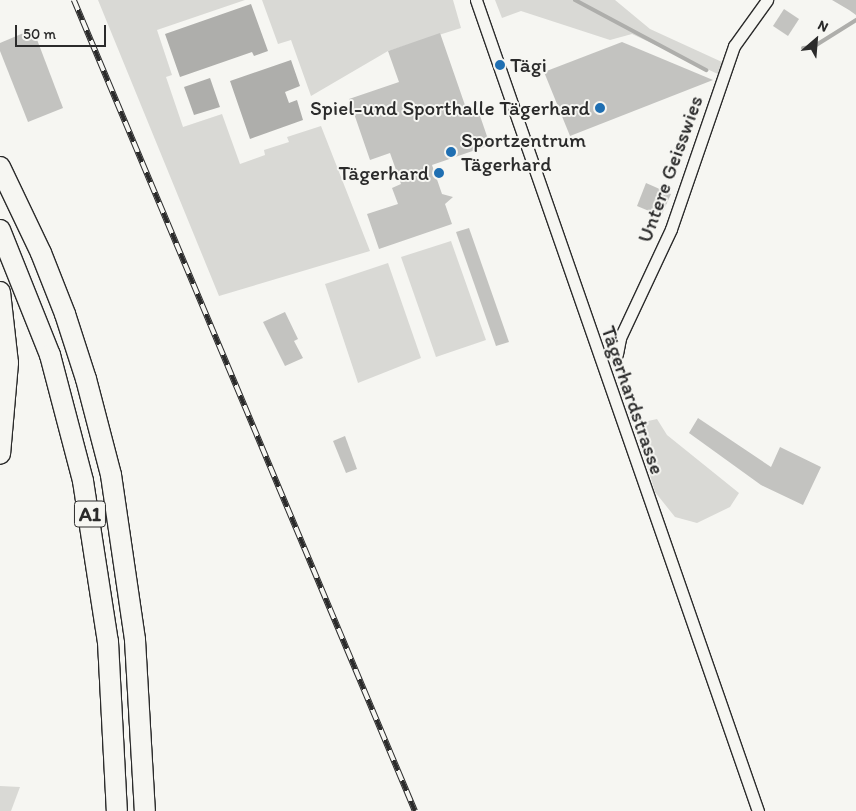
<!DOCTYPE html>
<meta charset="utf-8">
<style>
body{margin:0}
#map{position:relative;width:856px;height:811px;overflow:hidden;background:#f6f6f2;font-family:Itim,sans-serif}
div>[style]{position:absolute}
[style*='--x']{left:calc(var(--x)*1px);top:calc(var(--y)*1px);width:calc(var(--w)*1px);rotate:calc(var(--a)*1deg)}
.green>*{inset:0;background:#d9d9d5}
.water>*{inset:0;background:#aeaeab}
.stream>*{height:4px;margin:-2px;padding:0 2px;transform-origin:2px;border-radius:2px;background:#aeaeab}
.building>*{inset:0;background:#c3c3c0}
.roads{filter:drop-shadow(1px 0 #2b2b2b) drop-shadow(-1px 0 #2b2b2b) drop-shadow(0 1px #2b2b2b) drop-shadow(0 -1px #2b2b2b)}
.minor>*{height:11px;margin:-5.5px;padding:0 5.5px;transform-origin:5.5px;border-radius:5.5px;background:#f6f6f2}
.motorway>*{height:20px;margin:-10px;padding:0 10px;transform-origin:10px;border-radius:10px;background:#f6f6f2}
.rail>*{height:5.5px;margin-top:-2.75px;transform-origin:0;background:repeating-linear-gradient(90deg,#f6f6f2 0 11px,#2b2b2b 0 22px);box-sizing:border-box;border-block:1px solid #2b2b2b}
.dots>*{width:14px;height:14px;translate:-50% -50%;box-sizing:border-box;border:2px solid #f6f6f2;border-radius:50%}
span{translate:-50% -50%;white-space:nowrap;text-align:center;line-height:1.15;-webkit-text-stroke:4px #f6f6f2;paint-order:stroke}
.shield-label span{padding:1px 4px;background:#f6f6f2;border:1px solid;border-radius:4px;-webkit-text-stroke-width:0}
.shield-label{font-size:20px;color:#2b2b2b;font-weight:700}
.poi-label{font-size:21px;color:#2b2b2b}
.left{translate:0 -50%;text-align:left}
.right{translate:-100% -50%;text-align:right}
.street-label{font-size:21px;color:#2b2b2b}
.north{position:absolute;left:791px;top:15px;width:50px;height:50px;-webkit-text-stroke:4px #f6f6f2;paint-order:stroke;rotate:27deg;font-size:14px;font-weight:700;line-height:20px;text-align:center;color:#2b2b2b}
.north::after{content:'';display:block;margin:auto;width:18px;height:22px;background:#2b2b2b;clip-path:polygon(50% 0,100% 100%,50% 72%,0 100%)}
.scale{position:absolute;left:15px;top:25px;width:91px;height:22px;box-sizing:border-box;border:2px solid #2b2b2b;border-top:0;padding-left:6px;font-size:15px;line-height:18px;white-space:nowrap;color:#2b2b2b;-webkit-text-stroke:4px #f6f6f2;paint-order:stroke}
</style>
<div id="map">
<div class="green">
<div style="clip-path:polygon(98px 0,245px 0,157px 30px,172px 75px,166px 77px,183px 127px,222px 114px,240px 164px,265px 155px,264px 150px,289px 142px,287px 137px,321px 126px,370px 251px,219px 296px)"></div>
<div style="clip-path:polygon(262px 0,453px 0,461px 28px,388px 51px,311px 96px,291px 40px,278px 44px)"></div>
<div style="clip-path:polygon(495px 0,615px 0,650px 29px,722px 62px,720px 75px,632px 34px,610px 40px,521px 11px,502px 18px)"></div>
<div style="clip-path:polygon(451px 241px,486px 340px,436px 357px,401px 257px)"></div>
<div style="clip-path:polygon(388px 263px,421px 358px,358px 383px,325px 284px)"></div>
<div style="clip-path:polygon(657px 419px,667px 435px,739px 493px,730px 507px,697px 523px,675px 517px,655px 492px,635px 424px)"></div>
<div style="clip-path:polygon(0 786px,20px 787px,11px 811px,0 811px)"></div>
</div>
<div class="water">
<div style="clip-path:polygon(251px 4px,268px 51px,254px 56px,252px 52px,180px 77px,165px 34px)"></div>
<div style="clip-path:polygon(291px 60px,300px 86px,285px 92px,289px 103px,297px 100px,303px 120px,250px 139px,230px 81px)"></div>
<div style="clip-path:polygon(210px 78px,220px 107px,194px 115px,184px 87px)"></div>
</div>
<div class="stream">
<div style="--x:575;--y:0;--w:149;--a:28.1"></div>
<div style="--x:803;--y:48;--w:10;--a:-6"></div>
<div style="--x:813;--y:47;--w:51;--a:-32.1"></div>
</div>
<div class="building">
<div style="clip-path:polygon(832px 0,856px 0,856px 15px,849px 10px)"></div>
<div style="clip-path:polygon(784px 9px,799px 19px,788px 36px,773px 26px)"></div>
<div style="clip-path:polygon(33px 29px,63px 108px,28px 122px,0 51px,0 43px)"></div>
<div style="clip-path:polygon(440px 33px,467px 111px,477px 107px,490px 145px,432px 165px,442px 194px,453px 197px,445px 204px,452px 224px,379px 249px,367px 214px,398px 204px,392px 188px,401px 184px,390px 153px,370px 160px,349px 99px,399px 82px,388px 51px)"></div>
<div style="clip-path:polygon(622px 42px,713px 80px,570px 136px,544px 72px)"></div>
<div style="clip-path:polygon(646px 183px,671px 194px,661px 216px,637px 206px)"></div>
<div style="clip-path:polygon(469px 228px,509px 342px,496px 346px,456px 232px)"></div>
<div style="clip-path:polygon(285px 312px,298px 339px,294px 341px,303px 358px,285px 366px,263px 322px)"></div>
<div style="clip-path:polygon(698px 418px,771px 467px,780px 447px,821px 467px,803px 505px,761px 485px,689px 433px)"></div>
<div style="clip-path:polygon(345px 436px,357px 469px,346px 473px,333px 441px)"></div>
</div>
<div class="roads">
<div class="minor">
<div style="--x:476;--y:0;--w:859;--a:70.83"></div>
<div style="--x:617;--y:354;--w:16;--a:-79"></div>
<div style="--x:620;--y:338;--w:120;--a:-64.9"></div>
<div style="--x:671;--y:229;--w:194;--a:-71"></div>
<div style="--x:734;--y:46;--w:57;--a:-54.3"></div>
</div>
<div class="motorway">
<div style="--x:0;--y:167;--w:95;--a:64.5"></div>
<div style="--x:41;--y:253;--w:66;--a:68.5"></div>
<div style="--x:65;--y:314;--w:68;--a:72.1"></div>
<div style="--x:86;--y:379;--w:99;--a:75.4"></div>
<div style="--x:111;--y:475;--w:167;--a:81.7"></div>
<div style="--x:135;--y:640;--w:171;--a:86.7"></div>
<div style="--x:0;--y:230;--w:135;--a:68.2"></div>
<div style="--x:50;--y:355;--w:130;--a:75.3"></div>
<div style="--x:83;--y:481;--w:163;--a:81.2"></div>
<div style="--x:108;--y:642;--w:169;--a:87"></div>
<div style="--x:0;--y:292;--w:71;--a:83.6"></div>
<div style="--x:8;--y:363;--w:91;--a:95"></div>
</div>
</div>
<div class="rail">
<div style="--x:74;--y:0;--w:880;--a:67.19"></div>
</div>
<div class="dots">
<div style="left:500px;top:65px;background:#1f6fb2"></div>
<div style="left:600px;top:108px;background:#1f6fb2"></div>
<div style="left:451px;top:152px;background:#1f6fb2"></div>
<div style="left:439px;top:173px;background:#1f6fb2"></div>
</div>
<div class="shield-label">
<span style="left:90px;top:514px">A1</span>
</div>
<div class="poi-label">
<span class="left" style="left:510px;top:65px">Tägi</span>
<span class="right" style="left:590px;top:108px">Spiel-und Sporthalle Tägerhard</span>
<span class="left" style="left:461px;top:152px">Sportzentrum<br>Tägerhard</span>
<span class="right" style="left:429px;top:173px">Tägerhard</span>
</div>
<div class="street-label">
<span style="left:670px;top:169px;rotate:-70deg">Untere Geisswies</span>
<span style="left:633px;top:400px;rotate:71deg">Tägerhardstrasse</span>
</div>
<div class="north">N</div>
<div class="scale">50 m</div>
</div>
